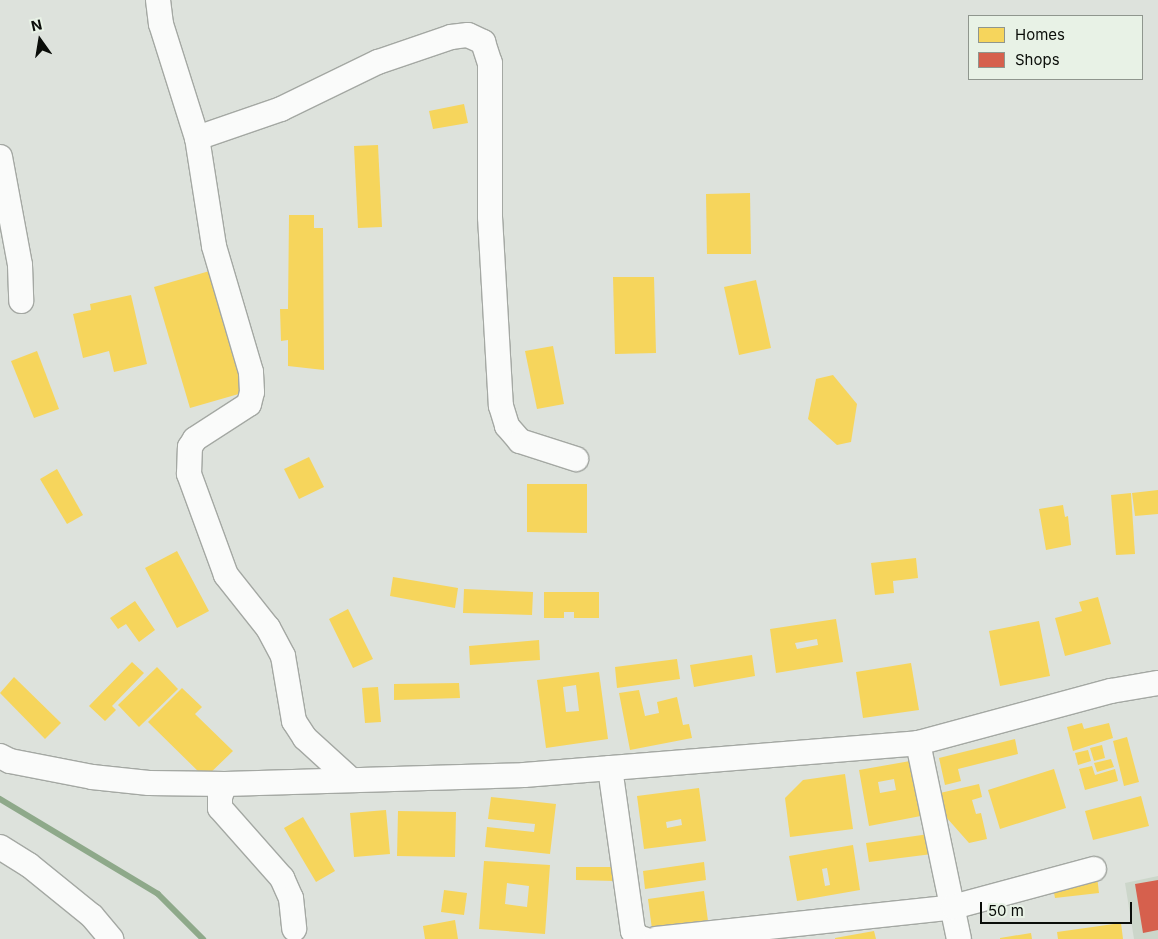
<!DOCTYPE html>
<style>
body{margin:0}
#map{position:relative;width:1158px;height:939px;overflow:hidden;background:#dde2dc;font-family:Inter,sans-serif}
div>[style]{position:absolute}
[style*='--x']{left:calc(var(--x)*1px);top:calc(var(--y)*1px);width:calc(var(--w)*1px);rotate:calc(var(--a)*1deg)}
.built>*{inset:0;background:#ccd6ca}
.homes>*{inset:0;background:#f6d55c}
.shops>*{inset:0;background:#d6604d}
.stream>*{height:6px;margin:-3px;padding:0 3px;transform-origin:3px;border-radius:3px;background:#8ea98a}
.roads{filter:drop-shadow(1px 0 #a4a8a3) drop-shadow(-1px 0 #a4a8a3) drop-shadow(0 1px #a4a8a3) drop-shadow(0 -1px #a4a8a3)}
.minor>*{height:24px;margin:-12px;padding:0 12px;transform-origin:12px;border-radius:12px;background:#fafbfa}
span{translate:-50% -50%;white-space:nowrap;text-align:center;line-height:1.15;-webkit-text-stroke:5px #e8f2e6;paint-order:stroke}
.legend{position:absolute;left:968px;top:15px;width:175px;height:65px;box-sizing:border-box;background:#e8f2e6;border:1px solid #8f968e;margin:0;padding:6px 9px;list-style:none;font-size:15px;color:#0a0d09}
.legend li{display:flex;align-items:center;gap:10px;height:25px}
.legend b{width:25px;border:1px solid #8f968e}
.north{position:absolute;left:15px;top:15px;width:50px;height:50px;-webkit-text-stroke:4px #e8f2e6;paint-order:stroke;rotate:347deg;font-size:14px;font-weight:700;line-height:20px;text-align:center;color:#0a0d09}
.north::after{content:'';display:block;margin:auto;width:18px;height:22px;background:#0a0d09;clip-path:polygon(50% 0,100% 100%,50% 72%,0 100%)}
.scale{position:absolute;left:980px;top:902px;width:152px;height:22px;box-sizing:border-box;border:2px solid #0a0d09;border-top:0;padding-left:6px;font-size:15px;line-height:18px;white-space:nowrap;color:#0a0d09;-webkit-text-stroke:4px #e8f2e6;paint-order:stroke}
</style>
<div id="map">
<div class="built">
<div style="clip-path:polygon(1158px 876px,1158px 939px,1134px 939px,1125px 883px)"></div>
</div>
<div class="homes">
<div style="clip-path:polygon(464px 104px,468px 123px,433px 129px,429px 111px)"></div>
<div style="clip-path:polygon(378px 145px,382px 227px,358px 228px,354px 146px)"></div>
<div style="clip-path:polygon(750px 193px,751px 254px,707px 254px,706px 194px)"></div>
<div style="clip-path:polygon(289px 215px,314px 215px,314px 228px,323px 228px,324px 370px,288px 366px,288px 340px,281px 341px,280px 309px,288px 309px)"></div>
<div style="clip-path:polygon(213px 270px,249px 391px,190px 408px,154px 287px)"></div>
<div style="clip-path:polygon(613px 277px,654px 277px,656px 353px,615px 354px)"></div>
<div style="clip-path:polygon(756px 280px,771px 348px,739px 355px,724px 287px)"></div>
<div style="clip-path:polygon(131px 295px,147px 364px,114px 372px,109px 351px,83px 358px,73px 314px,91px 310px,90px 304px)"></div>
<div style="clip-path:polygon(553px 346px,564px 404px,537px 409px,525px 351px)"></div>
<div style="clip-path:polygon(37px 351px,59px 409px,34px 418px,11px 361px)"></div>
<div style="clip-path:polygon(833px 375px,857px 404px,851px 442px,837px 445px,808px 419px,816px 379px)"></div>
<div style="clip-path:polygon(309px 457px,324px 487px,299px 499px,284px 469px)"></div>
<div style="clip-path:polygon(57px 469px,83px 515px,67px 524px,40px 479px)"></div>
<div style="clip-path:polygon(527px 484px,587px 484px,587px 533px,527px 532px)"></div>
<div style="clip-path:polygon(1158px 490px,1158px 514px,1135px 516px,1132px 493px)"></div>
<div style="clip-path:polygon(1131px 493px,1135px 554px,1116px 555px,1111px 495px)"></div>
<div style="clip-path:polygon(1063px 505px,1065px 517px,1068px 516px,1071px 545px,1046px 550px,1039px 509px)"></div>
<div style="clip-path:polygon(177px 551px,209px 611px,177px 628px,145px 568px)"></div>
<div style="clip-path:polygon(916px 558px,918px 578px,893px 581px,894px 593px,875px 595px,871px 563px)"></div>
<div style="clip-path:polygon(393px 577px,458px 588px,455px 608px,390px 596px)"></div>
<div style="clip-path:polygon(464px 589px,533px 592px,532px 615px,463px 613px)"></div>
<div style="clip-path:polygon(544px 592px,599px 592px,599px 618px,574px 618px,574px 612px,564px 612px,564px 618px,544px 618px)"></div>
<div style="clip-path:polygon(1098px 597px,1111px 644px,1065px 656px,1055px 618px,1082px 611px,1079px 602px)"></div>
<div style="clip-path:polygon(135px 601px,155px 630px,139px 642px,126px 624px,118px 629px,110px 618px)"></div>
<div style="clip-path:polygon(348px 609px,373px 659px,353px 668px,329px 619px)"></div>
<div style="clip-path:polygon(evenodd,836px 619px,843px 662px,776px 673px,770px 629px,836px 619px,817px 639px,818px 645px,797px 649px,795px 643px,817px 639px)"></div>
<div style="clip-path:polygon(1039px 621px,1050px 676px,1000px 686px,989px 631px)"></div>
<div style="clip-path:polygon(539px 640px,540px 660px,470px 665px,469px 646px)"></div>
<div style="clip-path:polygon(752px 655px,755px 676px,694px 687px,690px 665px)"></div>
<div style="clip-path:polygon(677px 659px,680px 679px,617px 688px,615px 667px)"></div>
<div style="clip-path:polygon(132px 662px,144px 673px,112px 706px,116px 710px,105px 721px,89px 706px)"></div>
<div style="clip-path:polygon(911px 663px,919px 710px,863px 718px,856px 672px)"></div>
<div style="clip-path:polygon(157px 667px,178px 689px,139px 727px,118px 705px)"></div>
<div style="clip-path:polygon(evenodd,599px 672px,608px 739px,546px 748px,537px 680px,599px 672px,576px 685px,579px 711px,566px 712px,563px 687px,576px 685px)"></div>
<div style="clip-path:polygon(14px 677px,61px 723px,45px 739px,0 693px)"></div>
<div style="clip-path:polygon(459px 683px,460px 698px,394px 700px,394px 684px)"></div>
<div style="clip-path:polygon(378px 687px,381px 722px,365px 723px,362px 688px)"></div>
<div style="clip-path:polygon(182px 688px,202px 707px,195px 714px,233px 751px,205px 778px,148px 722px)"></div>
<div style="clip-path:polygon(639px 690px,645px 716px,659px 713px,657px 702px,677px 697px,683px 725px,689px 724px,692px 738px,630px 750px,619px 693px)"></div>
<div style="clip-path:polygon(1082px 723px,1084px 729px,1109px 723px,1113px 738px,1073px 751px,1067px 727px)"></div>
<div style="clip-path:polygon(1127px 737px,1139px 782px,1124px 786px,1113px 741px)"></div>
<div style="clip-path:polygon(1015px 739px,1018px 754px,958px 769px,961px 781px,945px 785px,939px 758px)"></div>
<div style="clip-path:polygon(1102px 745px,1105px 758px,1094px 761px,1090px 748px)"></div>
<div style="clip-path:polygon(1088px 750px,1091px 761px,1078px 765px,1075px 753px)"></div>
<div style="clip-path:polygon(1111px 759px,1114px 767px,1097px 772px,1094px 763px)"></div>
<div style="clip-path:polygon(evenodd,916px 760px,926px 815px,869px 826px,859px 770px,916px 760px,894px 779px,896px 790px,880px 793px,878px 782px,894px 779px)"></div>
<div style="clip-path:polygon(1092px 766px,1095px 775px,1115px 769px,1118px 781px,1085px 790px,1079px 769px)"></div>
<div style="clip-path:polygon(1054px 769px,1066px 808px,1000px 829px,988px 790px)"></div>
<div style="clip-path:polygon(845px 774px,853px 829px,790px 837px,785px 798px,803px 780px)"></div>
<div style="clip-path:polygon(979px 784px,982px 797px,972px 800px,976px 814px,981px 813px,987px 839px,969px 843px,946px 817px,940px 793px)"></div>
<div style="clip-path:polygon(evenodd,699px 788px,706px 841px,644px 849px,637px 796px,699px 788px,681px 819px,682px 825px,667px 828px,666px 822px,681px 819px)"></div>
<div style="clip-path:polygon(1141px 796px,1149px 826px,1093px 840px,1085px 811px)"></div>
<div style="clip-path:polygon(491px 797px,556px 804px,550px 854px,485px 847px,487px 827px,534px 832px,535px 824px,488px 819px)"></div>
<div style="clip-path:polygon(386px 810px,390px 854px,354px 857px,350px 813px)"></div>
<div style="clip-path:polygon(398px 811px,456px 812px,455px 857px,397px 856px)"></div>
<div style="clip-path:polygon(303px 817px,335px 871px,316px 882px,284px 828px)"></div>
<div style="clip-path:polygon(929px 834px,932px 854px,869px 862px,866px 843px)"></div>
<div style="clip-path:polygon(evenodd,853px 845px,860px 890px,797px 901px,789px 856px,853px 845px,827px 868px,830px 885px,825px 886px,822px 869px,827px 868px)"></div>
<div style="clip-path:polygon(evenodd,484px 861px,550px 865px,545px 934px,479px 929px,484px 861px,507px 883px,529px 886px,527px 907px,505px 904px,507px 883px)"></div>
<div style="clip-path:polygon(704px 862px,706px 880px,645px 889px,643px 871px)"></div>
<div style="clip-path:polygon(576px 867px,616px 867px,615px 881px,576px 880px)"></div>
<div style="clip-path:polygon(1097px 876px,1099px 893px,1055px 898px,1052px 882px)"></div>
<div style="clip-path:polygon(444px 890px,467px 893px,464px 915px,441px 912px)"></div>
<div style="clip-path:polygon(704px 891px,708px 921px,652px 929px,648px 899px)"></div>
<div style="clip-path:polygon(455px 920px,458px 939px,425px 939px,423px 926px)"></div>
<div style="clip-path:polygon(1121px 923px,1123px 939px,1058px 939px,1057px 932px)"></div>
<div style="clip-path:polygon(874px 931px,876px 939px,835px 939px,835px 938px)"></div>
<div style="clip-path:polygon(1031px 933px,1032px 939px,1000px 939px,1000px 938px)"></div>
</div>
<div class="shops">
<div style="clip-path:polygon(1158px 880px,1158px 930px,1143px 933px,1135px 884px)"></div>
</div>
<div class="stream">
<div style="--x:0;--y:799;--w:184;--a:31"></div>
<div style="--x:158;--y:894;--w:64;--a:45"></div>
</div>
<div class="roads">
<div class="minor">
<div style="--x:158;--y:0;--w:24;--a:83"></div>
<div style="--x:161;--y:24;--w:120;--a:72.5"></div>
<div style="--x:0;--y:157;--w:110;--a:79.5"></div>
<div style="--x:20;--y:265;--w:36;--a:88"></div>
<div style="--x:918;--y:743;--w:200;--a:78.2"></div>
<div style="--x:0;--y:756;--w:11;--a:27"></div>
<div style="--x:10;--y:761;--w:84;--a:11"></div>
<div style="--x:92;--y:777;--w:57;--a:6"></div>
<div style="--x:149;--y:783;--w:76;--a:0.8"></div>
<div style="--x:225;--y:784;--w:299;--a:-1.7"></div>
<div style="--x:524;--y:775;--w:395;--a:-4.6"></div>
<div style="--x:918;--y:743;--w:200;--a:-15.1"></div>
<div style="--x:1111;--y:691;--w:48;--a:-9.7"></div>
<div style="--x:610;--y:768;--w:165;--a:82"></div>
<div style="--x:633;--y:931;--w:9;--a:49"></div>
<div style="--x:639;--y:938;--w:5;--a:11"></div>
<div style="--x:350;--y:779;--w:61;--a:-137.7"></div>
<div style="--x:305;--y:738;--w:20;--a:-123"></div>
<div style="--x:294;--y:721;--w:66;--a:-99.6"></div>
<div style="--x:283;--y:656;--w:32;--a:-118"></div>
<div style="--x:268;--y:628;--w:68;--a:-128.4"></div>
<div style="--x:226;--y:575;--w:108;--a:-110.1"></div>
<div style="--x:189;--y:474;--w:27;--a:-88"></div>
<div style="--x:190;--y:447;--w:9;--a:-58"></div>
<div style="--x:195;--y:439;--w:64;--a:-32.9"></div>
<div style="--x:249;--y:404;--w:12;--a:-76"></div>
<div style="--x:252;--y:392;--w:20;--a:-93"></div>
<div style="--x:251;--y:372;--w:131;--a:-106.4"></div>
<div style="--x:214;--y:246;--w:109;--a:-98.9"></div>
<div style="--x:197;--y:138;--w:89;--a:-19"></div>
<div style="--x:281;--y:109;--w:108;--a:-25.9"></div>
<div style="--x:378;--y:62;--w:77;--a:-18.9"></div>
<div style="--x:451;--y:37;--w:17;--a:-7"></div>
<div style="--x:468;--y:35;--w:17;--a:25"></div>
<div style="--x:483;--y:42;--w:22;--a:72"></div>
<div style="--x:490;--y:63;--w:154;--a:90"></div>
<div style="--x:490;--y:217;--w:189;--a:86.7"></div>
<div style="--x:501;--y:406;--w:21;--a:73"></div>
<div style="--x:507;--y:426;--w:20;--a:49"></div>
<div style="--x:520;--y:441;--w:59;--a:17.8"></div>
<div style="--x:225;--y:784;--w:14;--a:111"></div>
<div style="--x:220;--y:797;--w:11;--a:90"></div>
<div style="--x:220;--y:808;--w:94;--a:48.5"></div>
<div style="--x:282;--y:878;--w:22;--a:66"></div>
<div style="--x:291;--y:898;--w:31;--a:84"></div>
<div style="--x:0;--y:847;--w:34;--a:32"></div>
<div style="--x:29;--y:865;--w:81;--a:39"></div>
<div style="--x:92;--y:916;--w:30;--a:50"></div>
<div style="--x:656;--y:939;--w:299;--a:-6.1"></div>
<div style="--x:953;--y:907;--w:146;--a:-15.1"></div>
</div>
</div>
<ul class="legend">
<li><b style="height:14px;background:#f6d55c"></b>Homes</li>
<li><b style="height:14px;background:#d6604d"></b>Shops</li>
</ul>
<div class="north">N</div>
<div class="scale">50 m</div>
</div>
